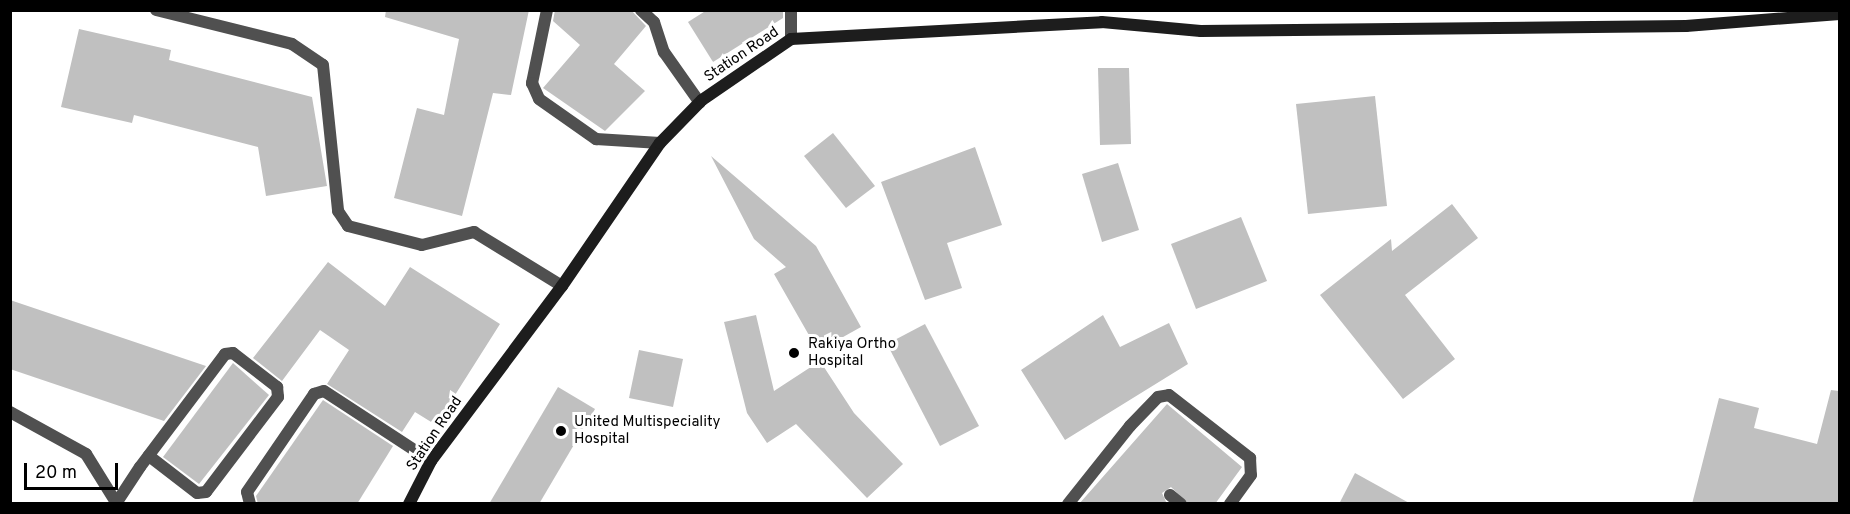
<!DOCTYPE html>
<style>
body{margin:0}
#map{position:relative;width:1850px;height:514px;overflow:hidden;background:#fff;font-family:Overpass,sans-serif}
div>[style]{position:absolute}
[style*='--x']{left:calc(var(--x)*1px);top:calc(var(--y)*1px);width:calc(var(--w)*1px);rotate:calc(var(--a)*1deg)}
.building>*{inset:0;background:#c0c0c0}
.street>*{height:12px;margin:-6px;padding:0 6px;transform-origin:6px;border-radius:6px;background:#505050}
.secondary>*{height:12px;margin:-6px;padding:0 6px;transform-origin:6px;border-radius:6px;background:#1d1d1d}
.dots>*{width:16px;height:16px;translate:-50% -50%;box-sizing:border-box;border:3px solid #fff;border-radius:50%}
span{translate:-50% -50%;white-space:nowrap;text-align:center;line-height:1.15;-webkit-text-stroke:6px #fff;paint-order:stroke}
.street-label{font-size:15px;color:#000}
.poi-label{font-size:15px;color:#000}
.left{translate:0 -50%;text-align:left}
.frame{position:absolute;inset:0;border:12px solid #000;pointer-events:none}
.scale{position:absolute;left:24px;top:463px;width:94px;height:27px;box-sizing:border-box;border:3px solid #000;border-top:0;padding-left:8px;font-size:18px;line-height:21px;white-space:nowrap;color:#000;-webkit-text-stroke:4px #fff;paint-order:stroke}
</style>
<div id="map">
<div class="building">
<div style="clip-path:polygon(386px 10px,529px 10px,511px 95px,493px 93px,462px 216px,394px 198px,417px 108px,444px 115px,459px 39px,385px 17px)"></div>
<div style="clip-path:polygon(555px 10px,631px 10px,646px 26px,614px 64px,645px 91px,605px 131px,543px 88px,580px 45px,553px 21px)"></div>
<div style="clip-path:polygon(707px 10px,783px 10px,783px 18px,713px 62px,688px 22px)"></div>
<div style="clip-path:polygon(79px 29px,171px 50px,169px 60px,312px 97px,327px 186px,266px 196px,258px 147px,134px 115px,132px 123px,61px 107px)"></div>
<div style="clip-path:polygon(1098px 68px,1129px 68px,1131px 144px,1100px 145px)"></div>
<div style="clip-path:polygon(1375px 96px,1387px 206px,1308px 214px,1296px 104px)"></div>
<div style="clip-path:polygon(833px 133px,875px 186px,846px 208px,804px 156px)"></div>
<div style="clip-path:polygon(975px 147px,1002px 225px,947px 243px,962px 288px,925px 300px,881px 182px)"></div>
<div style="clip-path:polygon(711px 156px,816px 246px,861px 327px,818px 351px,774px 274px,786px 267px,754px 239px)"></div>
<div style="clip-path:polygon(1118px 163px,1139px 230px,1102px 242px,1082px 174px)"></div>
<div style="clip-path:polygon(1452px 204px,1478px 238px,1405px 295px,1455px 359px,1403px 399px,1320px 295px,1391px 239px,1392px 251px)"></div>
<div style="clip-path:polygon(1241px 217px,1267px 281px,1196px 309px,1171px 244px)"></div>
<div style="clip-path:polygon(328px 262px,385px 306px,410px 267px,500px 324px,436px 425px,415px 412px,402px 432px,327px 384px,349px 350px,320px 330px,282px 381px,253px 358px)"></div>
<div style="clip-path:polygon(10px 300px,206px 366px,164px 421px,10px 369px)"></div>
<div style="clip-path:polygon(756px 315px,774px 391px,820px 361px,854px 413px,903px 464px,867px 498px,796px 424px,767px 443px,747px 413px,724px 322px)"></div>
<div style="clip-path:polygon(1103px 315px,1120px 347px,1169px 323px,1188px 364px,1065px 440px,1021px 370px)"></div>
<div style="clip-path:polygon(925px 324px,979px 426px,940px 446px,887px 344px)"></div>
<div style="clip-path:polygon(639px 350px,683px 359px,673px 407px,629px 398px)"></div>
<div style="clip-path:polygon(233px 363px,269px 395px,199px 484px,163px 457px)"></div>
<div style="clip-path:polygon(558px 387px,595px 409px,539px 504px,489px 504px)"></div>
<div style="clip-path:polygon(1831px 390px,1839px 391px,1839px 504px,1692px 504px,1719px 398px,1759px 408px,1754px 428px,1817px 444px)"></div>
<div style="clip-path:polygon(323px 400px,393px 446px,357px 504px,258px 504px,256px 496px)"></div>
<div style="clip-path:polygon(1167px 404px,1242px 467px,1215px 504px,1189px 504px,1171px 487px,1162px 493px,1167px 504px,1079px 504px)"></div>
<div style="clip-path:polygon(1355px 473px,1411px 504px,1339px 504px)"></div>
</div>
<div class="street">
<div style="--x:156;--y:10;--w:140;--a:14"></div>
<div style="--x:292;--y:44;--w:37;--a:34"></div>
<div style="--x:323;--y:65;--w:147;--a:84.1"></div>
<div style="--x:338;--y:211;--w:18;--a:56"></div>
<div style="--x:348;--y:226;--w:76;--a:14.4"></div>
<div style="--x:422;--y:245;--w:54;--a:-14"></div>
<div style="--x:474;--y:232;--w:103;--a:31.5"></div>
<div style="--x:547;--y:10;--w:75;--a:101.6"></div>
<div style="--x:532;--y:83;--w:17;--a:66"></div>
<div style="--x:539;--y:99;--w:70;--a:35.1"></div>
<div style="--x:596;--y:139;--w:64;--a:3.6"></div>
<div style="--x:641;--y:10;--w:18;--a:43"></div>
<div style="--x:654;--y:22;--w:32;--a:72"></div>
<div style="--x:664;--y:52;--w:62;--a:54.8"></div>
<div style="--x:791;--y:39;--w:29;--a:-90"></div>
<div style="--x:10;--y:412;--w:87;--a:28.9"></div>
<div style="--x:86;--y:454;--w:59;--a:58.2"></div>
<div style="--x:1170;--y:495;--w:14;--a:39"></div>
<div style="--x:117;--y:502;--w:42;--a:-56.7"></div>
<div style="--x:140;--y:467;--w:141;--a:-53"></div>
<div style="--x:225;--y:354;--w:8;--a:-7"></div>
<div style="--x:233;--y:353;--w:56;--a:37.7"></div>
<div style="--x:277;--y:387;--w:10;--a:84"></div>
<div style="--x:278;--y:397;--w:119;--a:127.2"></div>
<div style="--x:206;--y:492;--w:9;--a:174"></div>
<div style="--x:197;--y:493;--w:61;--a:-142.4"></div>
<div style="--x:250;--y:504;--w:12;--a:-104"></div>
<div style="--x:247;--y:492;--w:119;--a:-55.6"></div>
<div style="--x:314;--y:394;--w:10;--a:-17"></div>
<div style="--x:324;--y:391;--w:128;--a:33.2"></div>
<div style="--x:1068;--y:504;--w:100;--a:-51.5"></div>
<div style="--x:1130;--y:426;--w:40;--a:-46"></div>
<div style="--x:1158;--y:397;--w:11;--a:-10"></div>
<div style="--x:1169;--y:395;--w:103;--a:37.9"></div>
<div style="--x:1250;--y:458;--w:17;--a:87"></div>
<div style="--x:1251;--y:475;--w:36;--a:126"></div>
</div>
<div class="secondary">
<div style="--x:409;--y:504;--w:48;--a:-62.9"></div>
<div style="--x:431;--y:461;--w:219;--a:-53.2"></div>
<div style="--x:562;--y:286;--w:173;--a:-55.6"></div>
<div style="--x:660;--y:143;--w:60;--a:-45.7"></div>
<div style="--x:702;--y:100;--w:108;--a:-34.4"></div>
<div style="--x:791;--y:39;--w:311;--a:-3.1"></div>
<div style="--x:1102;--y:22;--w:99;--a:5.2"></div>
<div style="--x:1201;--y:31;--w:296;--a:-0.6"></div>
<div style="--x:1497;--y:28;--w:189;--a:-0.6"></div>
<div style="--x:1686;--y:26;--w:154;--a:-4.5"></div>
</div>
<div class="dots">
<div style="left:794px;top:353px;background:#000"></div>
<div style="left:561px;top:431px;background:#000"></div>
</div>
<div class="street-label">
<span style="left:742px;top:55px;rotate:-34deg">Station Road</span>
<span style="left:435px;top:434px;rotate:-56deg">Station Road</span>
</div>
<div class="poi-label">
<span class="left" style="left:808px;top:353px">Rakiya Ortho<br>Hospital</span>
<span class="left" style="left:574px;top:431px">United Multispeciality<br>Hospital</span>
</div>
<div class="frame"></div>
<div class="scale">20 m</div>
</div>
